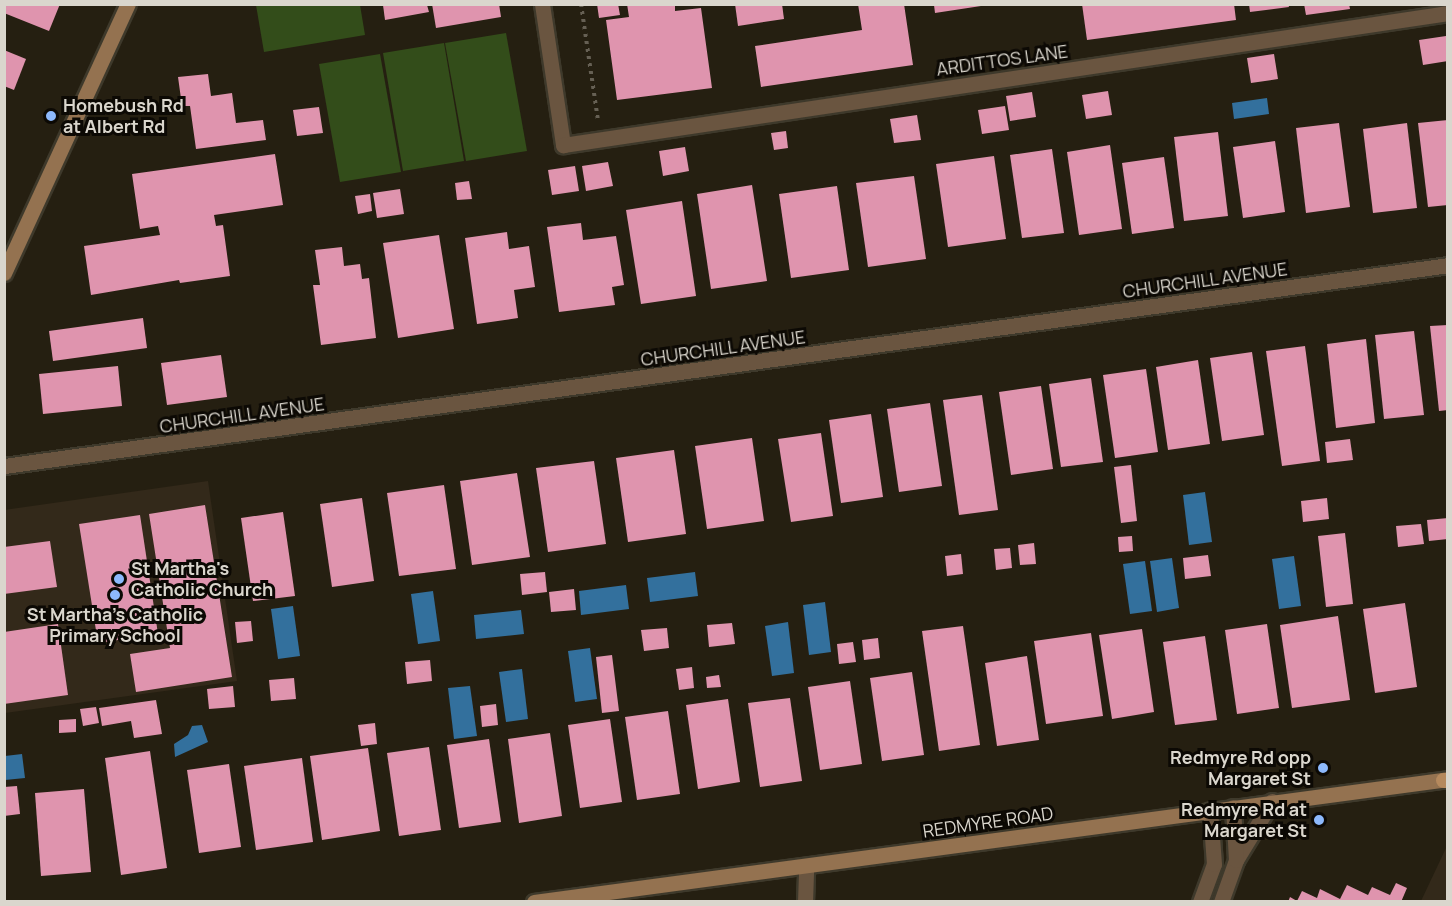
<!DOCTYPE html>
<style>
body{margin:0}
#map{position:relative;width:1452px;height:906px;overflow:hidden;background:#251f11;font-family:Manrope,sans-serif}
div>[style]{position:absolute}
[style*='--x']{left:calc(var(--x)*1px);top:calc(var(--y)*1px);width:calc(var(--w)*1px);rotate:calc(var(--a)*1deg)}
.education>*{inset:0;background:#33291a}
.green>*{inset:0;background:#334d1a}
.water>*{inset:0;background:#33709d}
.building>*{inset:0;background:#df94ae}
.path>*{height:4px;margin-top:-2px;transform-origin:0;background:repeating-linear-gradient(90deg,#666054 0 3px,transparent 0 7.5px)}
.roads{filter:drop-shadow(2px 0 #3e392b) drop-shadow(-2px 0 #3e392b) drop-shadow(0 2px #3e392b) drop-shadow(0 -2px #3e392b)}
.street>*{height:15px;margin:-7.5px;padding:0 7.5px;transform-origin:7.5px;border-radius:7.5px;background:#6a5540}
.secondary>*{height:15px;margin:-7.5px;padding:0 7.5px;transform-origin:7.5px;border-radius:7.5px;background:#947250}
.primary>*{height:15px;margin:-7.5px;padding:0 7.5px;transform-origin:7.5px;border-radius:7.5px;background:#b5895d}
.dots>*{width:16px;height:16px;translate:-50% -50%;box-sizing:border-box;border:3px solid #0c0904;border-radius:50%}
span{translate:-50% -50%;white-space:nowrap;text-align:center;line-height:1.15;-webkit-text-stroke:6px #0c0904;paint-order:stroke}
.street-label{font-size:18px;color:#dad6cd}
.poi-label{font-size:18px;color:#dad6cd;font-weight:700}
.left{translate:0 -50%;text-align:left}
.right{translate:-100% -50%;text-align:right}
.frame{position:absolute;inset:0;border:6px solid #dad6cd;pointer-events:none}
</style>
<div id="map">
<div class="education">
<div style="clip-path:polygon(208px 481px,237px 681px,5px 713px,4px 510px)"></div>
<div style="clip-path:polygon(1447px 846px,1447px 901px,1421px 901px)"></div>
</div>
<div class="green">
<div style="clip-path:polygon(256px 5px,360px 5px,365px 35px,264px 52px)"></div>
<div style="clip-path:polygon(506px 33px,527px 151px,466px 161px,445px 43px)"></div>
<div style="clip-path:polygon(444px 43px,464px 161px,403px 171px,383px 53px)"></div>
<div style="clip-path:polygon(380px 54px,401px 172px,340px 182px,319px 64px)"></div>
</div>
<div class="water">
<div style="clip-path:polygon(1267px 98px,1269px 114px,1234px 119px,1232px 103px)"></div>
<div style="clip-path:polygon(1205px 492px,1212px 542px,1189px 545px,1183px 495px)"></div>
<div style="clip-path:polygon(1294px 556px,1301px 606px,1279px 609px,1272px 559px)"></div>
<div style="clip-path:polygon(1172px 558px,1179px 608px,1157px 612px,1150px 561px)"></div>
<div style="clip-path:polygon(1145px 561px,1152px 611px,1130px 614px,1123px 564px)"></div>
<div style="clip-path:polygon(695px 572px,698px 596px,650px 602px,647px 578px)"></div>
<div style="clip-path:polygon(626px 585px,629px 609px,581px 615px,579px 591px)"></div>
<div style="clip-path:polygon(433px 591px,440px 641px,418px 644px,411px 594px)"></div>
<div style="clip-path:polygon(825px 602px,831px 652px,809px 655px,803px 605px)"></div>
<div style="clip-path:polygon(293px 606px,300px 656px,278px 659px,271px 609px)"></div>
<div style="clip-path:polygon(521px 610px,524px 634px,476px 639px,474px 615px)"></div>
<div style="clip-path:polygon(788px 622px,794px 673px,772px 676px,765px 626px)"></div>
<div style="clip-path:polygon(590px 648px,597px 699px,575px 702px,568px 651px)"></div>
<div style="clip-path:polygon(522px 669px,528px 719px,506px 722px,499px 672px)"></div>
<div style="clip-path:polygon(470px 686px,477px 736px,454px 739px,448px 688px)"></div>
<div style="clip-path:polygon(202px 725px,208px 742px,175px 757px,174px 744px,188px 735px,192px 726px)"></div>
<div style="clip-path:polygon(22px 754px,25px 778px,5px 780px,5px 756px)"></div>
</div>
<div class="building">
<div style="clip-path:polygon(4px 4px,60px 4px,49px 31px,4px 13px)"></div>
<div style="clip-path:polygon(432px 4px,499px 4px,501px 17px,436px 28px)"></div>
<div style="clip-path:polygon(597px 4px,618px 4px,620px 15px,599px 18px)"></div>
<div style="clip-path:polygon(627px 4px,675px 4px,675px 11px,701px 8px,712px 88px,617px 100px,606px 20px,629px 17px)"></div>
<div style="clip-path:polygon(735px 4px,782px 4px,784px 19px,738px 26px)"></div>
<div style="clip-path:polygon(858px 4px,904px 4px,913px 65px,761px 87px,755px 46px,862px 30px)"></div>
<div style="clip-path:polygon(1082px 4px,1234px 4px,1236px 20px,1087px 40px)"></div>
<div style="clip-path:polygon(1249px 4px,1288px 4px,1289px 7px,1250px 12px)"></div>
<div style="clip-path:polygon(1304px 4px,1349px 4px,1350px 9px,1306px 15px)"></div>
<div style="clip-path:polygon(383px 5px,427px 5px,429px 12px,385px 20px)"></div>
<div style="clip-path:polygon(934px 5px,981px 5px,981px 6px,935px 13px)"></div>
<div style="clip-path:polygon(1446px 36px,1448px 61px,1423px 65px,1419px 40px)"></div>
<div style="clip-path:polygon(4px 50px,26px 59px,14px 90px,4px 86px)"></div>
<div style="clip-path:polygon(1274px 54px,1278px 79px,1251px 83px,1247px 58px)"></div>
<div style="clip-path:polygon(208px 74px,211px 96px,232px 93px,236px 123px,263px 120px,266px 140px,196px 149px,190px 106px,182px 106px,178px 77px)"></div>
<div style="clip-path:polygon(1108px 91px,1112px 115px,1086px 119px,1082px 95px)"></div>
<div style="clip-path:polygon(1032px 92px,1036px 117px,1010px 121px,1006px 96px)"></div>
<div style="clip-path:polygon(1005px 106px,1009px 130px,982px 134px,978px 110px)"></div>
<div style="clip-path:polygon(319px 107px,323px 133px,297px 136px,293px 110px)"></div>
<div style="clip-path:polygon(917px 115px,921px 140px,894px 143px,890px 119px)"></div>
<div style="clip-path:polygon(1448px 120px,1448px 205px,1428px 207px,1418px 123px)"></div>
<div style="clip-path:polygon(1339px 123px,1350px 207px,1306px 213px,1296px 128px)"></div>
<div style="clip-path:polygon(1407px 123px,1417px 208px,1373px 213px,1363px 129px)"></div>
<div style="clip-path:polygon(786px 131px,788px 148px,774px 150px,771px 133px)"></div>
<div style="clip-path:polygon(1218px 132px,1228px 216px,1184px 221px,1174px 137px)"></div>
<div style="clip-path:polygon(1275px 141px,1285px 212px,1243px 218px,1233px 147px)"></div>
<div style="clip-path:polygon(1110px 145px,1122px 229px,1079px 235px,1067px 152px)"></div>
<div style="clip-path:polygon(685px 147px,689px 171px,663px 176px,659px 151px)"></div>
<div style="clip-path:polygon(1052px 149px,1064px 233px,1022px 238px,1010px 155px)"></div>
<div style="clip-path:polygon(275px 154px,283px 205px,214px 215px,216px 226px,223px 225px,230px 276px,180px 283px,179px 280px,91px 295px,84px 246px,160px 235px,158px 226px,140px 229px,132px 174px)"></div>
<div style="clip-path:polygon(994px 156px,1006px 239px,948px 247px,936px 164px)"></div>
<div style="clip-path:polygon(1164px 157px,1174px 228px,1132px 234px,1122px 163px)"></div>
<div style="clip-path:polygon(608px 162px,613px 186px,586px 191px,582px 166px)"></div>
<div style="clip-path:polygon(575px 166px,579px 191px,552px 195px,548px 170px)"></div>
<div style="clip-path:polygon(914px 176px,926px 259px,868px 267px,856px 183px)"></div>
<div style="clip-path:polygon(469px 181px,472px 199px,457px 200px,455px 183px)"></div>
<div style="clip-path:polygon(752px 185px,767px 281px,711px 289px,697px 194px)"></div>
<div style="clip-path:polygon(837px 186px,849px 270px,791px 278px,779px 194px)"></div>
<div style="clip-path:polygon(400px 189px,404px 214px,377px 218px,373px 193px)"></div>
<div style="clip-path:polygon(370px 194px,372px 211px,358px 214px,355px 196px)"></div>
<div style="clip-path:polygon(682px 201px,696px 296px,641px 304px,626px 210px)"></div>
<div style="clip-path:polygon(581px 223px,583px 240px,616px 236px,624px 285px,612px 287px,615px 305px,559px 312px,547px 227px)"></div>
<div style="clip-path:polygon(507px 232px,509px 249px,529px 246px,535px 287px,514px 290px,518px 318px,477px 324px,465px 238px)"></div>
<div style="clip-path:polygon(439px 235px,454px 329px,398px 338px,383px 243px)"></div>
<div style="clip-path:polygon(342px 247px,344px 266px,360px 264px,362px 279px,369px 278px,376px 338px,321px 345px,313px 285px,320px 285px,315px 250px)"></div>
<div style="clip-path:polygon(143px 318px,147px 348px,53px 361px,49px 331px)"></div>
<div style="clip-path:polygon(1448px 325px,1448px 410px,1439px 411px,1430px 326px)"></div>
<div style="clip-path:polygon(1414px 331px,1424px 415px,1384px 419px,1375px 335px)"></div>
<div style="clip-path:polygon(1366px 339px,1375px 423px,1336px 428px,1327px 344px)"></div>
<div style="clip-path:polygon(1305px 346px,1320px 461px,1282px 466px,1266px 351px)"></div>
<div style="clip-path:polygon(1252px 352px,1264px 435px,1222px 441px,1210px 358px)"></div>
<div style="clip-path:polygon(221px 355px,227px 397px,167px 405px,161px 363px)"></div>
<div style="clip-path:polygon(1198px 360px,1210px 444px,1168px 450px,1156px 367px)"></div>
<div style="clip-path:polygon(118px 366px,122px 406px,43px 414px,39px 374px)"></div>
<div style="clip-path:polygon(1146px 369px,1158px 452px,1115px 458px,1103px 375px)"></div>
<div style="clip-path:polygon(1091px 378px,1103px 462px,1061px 467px,1049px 384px)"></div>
<div style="clip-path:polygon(1041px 386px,1053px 469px,1011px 475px,999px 392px)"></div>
<div style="clip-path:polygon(982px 395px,998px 510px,959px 515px,943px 400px)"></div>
<div style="clip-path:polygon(930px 403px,942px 486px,899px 492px,887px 409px)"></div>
<div style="clip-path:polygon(871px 414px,883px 497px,841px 503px,829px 420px)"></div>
<div style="clip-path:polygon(821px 433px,833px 516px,791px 522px,778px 439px)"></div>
<div style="clip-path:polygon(752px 438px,764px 521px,707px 529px,695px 446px)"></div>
<div style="clip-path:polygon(1350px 439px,1353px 460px,1327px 463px,1325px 442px)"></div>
<div style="clip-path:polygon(674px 450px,686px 534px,628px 542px,616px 458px)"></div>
<div style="clip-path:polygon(594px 461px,606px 544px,548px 552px,536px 468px)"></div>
<div style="clip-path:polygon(1131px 465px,1137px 521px,1121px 523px,1114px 467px)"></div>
<div style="clip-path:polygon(517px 473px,530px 557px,472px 565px,460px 481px)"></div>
<div style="clip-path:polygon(444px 485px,456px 569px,399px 576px,387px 493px)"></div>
<div style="clip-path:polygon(362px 498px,374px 581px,332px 587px,320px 504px)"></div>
<div style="clip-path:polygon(1327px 498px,1329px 519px,1303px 522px,1301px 501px)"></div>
<div style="clip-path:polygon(205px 505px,232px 677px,136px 692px,130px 654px,170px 648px,149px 514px)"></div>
<div style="clip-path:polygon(283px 512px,295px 596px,253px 601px,241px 518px)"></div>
<div style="clip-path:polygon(140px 515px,158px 634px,98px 643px,79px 524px)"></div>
<div style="clip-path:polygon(1448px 518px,1448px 539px,1429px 541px,1427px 520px)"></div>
<div style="clip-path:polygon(1421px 524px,1424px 544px,1398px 547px,1396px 526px)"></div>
<div style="clip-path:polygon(1345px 533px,1353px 604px,1326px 607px,1318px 536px)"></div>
<div style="clip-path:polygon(1132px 536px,1133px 551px,1119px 552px,1118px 537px)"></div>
<div style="clip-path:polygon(50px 541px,57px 587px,4px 594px,4px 547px)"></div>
<div style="clip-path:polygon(1034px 543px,1036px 564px,1020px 565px,1018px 545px)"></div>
<div style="clip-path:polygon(1010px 548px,1012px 568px,996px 570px,994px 549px)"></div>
<div style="clip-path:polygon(961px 554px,963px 574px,947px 576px,945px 556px)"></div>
<div style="clip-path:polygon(1208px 555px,1211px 576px,1185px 579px,1183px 558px)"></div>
<div style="clip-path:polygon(545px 572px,547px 592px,522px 595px,520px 574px)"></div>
<div style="clip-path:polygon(574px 589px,576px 610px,551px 612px,549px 592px)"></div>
<div style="clip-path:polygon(1405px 603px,1417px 687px,1375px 693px,1363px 609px)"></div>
<div style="clip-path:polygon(1338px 616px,1350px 700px,1292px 708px,1280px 625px)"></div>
<div style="clip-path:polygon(251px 621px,253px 641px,237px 643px,235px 622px)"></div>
<div style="clip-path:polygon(732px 623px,735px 644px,709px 647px,707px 625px)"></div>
<div style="clip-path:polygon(58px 624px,68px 695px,4px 704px,4px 632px)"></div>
<div style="clip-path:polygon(1267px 624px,1279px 708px,1237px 714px,1225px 630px)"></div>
<div style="clip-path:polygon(963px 626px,980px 745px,939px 751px,922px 631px)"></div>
<div style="clip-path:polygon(667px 628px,669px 648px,644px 651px,641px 630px)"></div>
<div style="clip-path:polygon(1142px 629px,1154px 712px,1112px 719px,1099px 635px)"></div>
<div style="clip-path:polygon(1091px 633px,1103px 716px,1046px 724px,1034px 641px)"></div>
<div style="clip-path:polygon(1205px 636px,1217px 720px,1175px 725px,1163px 642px)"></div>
<div style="clip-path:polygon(878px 638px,880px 658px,864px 660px,862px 640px)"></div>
<div style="clip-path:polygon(853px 642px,856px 662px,839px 664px,837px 644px)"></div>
<div style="clip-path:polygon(612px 655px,619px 711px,602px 713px,596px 657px)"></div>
<div style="clip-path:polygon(1027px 656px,1039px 740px,997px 746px,985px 663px)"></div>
<div style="clip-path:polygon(430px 660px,432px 681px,407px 684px,405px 662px)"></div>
<div style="clip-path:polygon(692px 667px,694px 688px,679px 690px,676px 669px)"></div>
<div style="clip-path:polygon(912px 672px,924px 755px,882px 761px,870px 678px)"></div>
<div style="clip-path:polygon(719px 675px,721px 687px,707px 688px,706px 677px)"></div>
<div style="clip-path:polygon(294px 678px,296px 699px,271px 701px,269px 680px)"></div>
<div style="clip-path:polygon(850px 681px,862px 764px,820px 770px,808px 687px)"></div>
<div style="clip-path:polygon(233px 686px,235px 707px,209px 709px,207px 689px)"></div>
<div style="clip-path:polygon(790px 698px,802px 781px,760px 787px,748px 703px)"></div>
<div style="clip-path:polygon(728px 699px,740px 782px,698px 789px,686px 705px)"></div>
<div style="clip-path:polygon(156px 700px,162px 734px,134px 738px,131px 721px,102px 726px,99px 708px)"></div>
<div style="clip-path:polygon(496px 704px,498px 725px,482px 727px,480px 706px)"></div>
<div style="clip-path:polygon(96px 707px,99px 723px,83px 726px,80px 709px)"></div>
<div style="clip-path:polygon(668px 711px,680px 794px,637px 800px,625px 717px)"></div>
<div style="clip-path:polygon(76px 719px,76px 732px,59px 733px,59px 720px)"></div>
<div style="clip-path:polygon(610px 719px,622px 802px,580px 808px,568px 725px)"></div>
<div style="clip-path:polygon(375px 723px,377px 744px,361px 746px,358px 725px)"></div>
<div style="clip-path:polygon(550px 733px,562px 816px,519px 823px,508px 739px)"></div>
<div style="clip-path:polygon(489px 739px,501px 822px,459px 828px,447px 745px)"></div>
<div style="clip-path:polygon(429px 747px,441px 830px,399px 836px,387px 753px)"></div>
<div style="clip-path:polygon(368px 748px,380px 831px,322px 840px,310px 756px)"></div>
<div style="clip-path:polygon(150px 751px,167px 868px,121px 875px,105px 758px)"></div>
<div style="clip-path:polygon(302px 758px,313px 842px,256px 850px,244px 766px)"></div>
<div style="clip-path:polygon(229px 764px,241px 847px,199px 853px,187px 770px)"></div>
<div style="clip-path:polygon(17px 786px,20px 814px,4px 816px,4px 787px)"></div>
<div style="clip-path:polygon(84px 789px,91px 872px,41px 876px,35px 793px)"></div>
<div style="clip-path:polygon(1396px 883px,1407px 888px,1401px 902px,1288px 902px,1290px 897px,1297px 901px,1302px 891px,1317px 898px,1320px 889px,1340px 899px,1347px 885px,1368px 895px,1372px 887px,1390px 895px)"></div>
</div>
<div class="path">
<div style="--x:581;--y:4;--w:117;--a:81.7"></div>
</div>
<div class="roads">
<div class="street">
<div style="--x:542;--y:4;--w:143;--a:81.5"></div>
<div style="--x:563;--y:145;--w:895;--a:-8.48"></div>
<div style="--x:4;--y:466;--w:1458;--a:-7.92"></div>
<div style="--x:1236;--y:860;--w:69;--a:-58.6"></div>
<div style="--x:805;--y:902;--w:34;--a:-88"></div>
<div style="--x:1200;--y:902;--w:40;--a:-69.8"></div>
<div style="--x:1214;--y:864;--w:54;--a:-94.2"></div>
<div style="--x:1221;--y:902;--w:45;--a:-70.3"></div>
<div style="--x:1236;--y:860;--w:53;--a:-93.2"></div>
</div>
<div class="secondary">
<div style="--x:4;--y:273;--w:296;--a:-65.3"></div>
<div style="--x:534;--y:902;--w:922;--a:-7.66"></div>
</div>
<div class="primary">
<div style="--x:1443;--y:780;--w:5;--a:0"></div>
</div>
</div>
<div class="dots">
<div style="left:51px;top:116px;background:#8db9fc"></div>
<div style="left:119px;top:579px;background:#8db9fc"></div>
<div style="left:115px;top:595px;background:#8db9fc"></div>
<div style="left:1323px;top:768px;background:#8db9fc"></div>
<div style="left:1319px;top:820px;background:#8db9fc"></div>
</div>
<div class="street-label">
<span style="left:1002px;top:60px;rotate:-8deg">ARDITTOS LANE</span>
<span style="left:1205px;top:280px;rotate:-8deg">CHURCHILL AVENUE</span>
<span style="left:723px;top:348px;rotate:-8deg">CHURCHILL AVENUE</span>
<span style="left:242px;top:415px;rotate:-8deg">CHURCHILL AVENUE</span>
<span style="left:988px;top:822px;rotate:-8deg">REDMYRE ROAD</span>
</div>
<div class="poi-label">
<span class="left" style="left:63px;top:116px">Homebush Rd<br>at Albert Rd</span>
<span class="left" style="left:131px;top:579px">St Martha's<br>Catholic Church</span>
<span style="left:115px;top:625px">St Martha's Catholic<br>Primary School</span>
<span class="right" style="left:1311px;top:768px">Redmyre Rd opp<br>Margaret St</span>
<span class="right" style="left:1307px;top:820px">Redmyre Rd at<br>Margaret St</span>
</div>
<div class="frame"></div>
</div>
